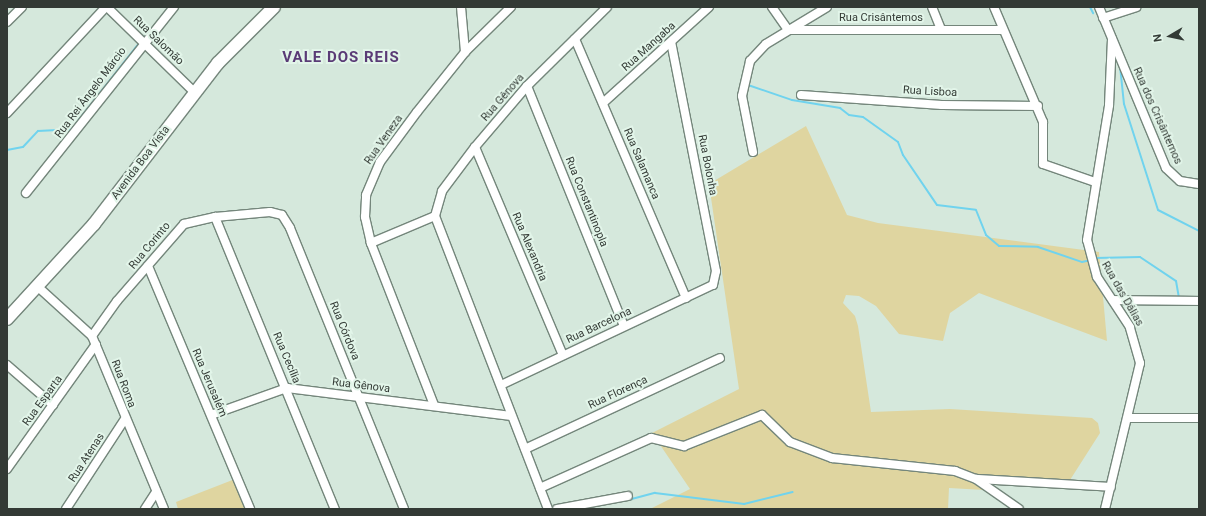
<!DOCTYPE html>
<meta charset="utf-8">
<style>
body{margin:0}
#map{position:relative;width:1206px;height:516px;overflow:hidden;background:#d5e8dc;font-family:Roboto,sans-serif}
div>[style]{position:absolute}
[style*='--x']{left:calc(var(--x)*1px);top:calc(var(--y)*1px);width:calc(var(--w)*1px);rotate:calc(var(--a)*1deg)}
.green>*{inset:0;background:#dfd5a0}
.stream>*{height:2px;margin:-1px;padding:0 1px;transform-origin:1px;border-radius:1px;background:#70d3ee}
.roads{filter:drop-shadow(1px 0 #74867b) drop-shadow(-1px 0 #74867b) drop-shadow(0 1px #74867b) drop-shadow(0 -1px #74867b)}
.street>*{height:8px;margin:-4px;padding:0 4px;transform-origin:4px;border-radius:4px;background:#fff}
.secondary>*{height:12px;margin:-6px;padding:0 6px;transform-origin:6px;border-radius:6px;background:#fff}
span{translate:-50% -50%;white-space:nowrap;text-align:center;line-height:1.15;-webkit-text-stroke:4px #e2f5e9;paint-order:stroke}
.street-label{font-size:11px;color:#333a35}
.district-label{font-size:15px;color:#5a3b76;font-weight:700;letter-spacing:1px}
.frame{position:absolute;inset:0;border:8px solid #333a35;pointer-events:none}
.north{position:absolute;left:1150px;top:16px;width:40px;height:40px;-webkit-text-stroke:3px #e2f5e9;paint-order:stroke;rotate:261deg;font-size:11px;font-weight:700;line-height:16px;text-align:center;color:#333a35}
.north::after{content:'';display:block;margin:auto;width:14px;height:18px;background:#333a35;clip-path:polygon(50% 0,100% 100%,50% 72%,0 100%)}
</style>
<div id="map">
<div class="green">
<div style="clip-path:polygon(806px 126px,847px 215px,878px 223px,1099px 252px,1107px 341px,979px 293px,950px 313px,943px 341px,899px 334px,876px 306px,859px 296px,846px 295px,843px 303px,855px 316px,858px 326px,871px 412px,950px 409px,1092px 418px,1098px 423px,1100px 433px,1070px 480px,984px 482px,984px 490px,949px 488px,948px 509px,650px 509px,690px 489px,652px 433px,739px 389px,709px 184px)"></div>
<div style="clip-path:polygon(235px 479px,246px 509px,178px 509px,176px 502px)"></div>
</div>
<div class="stream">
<div style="--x:1090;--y:7;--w:7;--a:63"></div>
<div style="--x:143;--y:39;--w:12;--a:-48"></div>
<div style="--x:1120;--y:66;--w:38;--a:84"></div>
<div style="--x:1124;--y:104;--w:111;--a:72.2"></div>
<div style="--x:1158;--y:210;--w:46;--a:27.1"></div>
<div style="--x:748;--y:85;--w:46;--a:18.8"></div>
<div style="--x:792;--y:100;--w:49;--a:9.5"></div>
<div style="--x:840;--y:108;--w:11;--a:38"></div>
<div style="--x:849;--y:115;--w:14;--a:8"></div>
<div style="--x:863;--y:117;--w:43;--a:35.5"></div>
<div style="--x:898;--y:142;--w:14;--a:69"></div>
<div style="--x:903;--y:155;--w:60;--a:55.8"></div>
<div style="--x:937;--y:205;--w:39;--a:7"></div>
<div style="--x:976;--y:210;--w:27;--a:68"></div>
<div style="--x:986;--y:235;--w:17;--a:40"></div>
<div style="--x:999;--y:246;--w:39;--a:1"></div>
<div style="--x:1038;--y:247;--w:46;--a:18.8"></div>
<div style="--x:1082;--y:262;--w:9;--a:-13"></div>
<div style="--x:77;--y:122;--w:102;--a:-51.8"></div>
<div style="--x:7;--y:150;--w:16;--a:-11"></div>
<div style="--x:23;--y:147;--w:22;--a:-47"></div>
<div style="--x:38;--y:131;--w:34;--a:-3"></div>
<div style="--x:1095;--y:258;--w:45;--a:-1.3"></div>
<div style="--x:1140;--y:257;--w:43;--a:33.7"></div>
<div style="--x:1176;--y:281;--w:17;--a:80"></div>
<div style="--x:628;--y:500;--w:28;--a:-15"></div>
<div style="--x:655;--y:493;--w:90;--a:7"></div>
<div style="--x:744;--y:504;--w:50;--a:-13.8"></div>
</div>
<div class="roads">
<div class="street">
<div style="--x:107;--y:7;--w:122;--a:44.3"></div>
<div style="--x:461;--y:7;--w:45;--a:84.9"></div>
<div style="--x:772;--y:7;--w:28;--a:55"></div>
<div style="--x:932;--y:7;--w:24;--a:68"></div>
<div style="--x:994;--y:7;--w:125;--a:66.9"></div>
<div style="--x:1043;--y:122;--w:42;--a:90"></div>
<div style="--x:1043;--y:164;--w:55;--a:19.1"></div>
<div style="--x:1099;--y:7;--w:174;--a:67.4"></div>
<div style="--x:1166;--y:168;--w:19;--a:43"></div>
<div style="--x:1180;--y:181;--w:19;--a:9"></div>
<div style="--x:1103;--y:18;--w:35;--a:-18"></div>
<div style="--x:7;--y:22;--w:21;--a:-45"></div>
<div style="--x:788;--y:30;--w:215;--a:0"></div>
<div style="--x:575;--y:39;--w:282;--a:66.8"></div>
<div style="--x:527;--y:86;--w:259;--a:68"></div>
<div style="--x:801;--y:95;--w:141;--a:4.1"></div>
<div style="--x:942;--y:105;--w:96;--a:0.6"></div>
<div style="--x:603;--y:103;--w:143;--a:-42.2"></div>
<div style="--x:7;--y:113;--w:145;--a:-47"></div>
<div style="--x:475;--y:147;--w:226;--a:67.1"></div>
<div style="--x:753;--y:152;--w:57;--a:-101.1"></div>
<div style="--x:742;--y:96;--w:36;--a:-77"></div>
<div style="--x:750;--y:61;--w:23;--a:-47"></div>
<div style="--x:766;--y:44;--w:71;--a:-31.2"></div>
<div style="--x:26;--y:193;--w:238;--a:-51.5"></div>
<div style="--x:215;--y:217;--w:316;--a:67.7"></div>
<div style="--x:371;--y:243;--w:69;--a:-22.9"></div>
<div style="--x:148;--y:266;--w:264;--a:67.2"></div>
<div style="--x:37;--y:286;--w:74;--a:42.3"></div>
<div style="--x:92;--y:336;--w:187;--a:67.4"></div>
<div style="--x:1113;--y:300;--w:86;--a:0.7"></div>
<div style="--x:92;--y:336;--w:43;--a:-54.5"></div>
<div style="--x:117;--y:301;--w:102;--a:-49"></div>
<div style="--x:184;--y:224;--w:32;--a:-13"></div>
<div style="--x:215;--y:217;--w:55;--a:-5.2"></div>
<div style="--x:270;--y:212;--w:12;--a:14"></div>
<div style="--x:282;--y:215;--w:15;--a:58"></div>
<div style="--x:290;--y:228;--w:303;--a:67.9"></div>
<div style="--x:7;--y:365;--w:61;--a:41"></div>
<div style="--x:501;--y:385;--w:234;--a:-25.3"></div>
<div style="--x:713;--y:285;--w:14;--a:-78"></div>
<div style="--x:716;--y:271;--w:233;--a:-101.1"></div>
<div style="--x:434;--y:405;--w:174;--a:-111.3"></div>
<div style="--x:371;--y:243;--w:27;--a:-103"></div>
<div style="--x:365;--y:217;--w:22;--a:-87"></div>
<div style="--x:366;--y:195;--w:36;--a:-67"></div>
<div style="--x:380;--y:162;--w:62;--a:-53.5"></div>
<div style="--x:417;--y:112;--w:77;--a:-51.3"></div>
<div style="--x:465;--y:52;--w:64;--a:-44.4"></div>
<div style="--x:211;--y:415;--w:81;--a:-19.6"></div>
<div style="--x:287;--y:388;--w:226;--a:7.1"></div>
<div style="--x:1129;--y:418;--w:70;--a:0"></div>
<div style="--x:525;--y:449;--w:215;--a:-25"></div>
<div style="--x:7;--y:469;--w:153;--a:-54.5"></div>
<div style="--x:978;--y:479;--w:133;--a:3.4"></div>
<div style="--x:540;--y:488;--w:122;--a:-24.2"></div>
<div style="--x:651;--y:438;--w:34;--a:14"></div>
<div style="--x:684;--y:446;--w:84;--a:-21.7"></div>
<div style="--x:762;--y:415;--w:39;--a:44"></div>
<div style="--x:790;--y:442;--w:45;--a:20.9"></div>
<div style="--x:832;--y:458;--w:124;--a:6"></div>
<div style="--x:955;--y:471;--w:22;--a:21"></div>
<div style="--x:976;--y:479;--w:52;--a:34.9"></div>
<div style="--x:66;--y:509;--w:108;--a:-56.8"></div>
<div style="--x:145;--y:509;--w:20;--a:-57"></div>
<div style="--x:548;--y:509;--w:314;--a:-111.1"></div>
<div style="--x:435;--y:216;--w:26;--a:-74"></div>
<div style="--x:442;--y:191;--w:55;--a:-53.1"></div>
<div style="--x:475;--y:147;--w:80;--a:-49.6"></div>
<div style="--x:527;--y:86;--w:112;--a:-44.6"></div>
<div style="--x:557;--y:509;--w:72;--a:-10.4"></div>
<div style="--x:1105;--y:509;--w:150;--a:-76.5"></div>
<div style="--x:1140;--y:363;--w:37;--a:-106"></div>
<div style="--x:1130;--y:327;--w:60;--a:-123.4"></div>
<div style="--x:1097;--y:277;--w:38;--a:-105"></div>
<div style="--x:1087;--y:240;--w:137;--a:-80.7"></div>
<div style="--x:1109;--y:105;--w:66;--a:-87.4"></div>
</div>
<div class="secondary">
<div style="--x:7;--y:319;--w:129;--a:-47.5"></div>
<div style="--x:94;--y:224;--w:203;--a:-52.4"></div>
<div style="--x:218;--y:63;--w:79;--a:-45"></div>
</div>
</div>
<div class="street-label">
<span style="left:881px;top:18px">Rua Crisântemos</span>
<span style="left:158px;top:41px;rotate:44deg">Rua Salomão</span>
<span style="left:649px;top:47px;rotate:-42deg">Rua Mangaba</span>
<span style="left:930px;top:92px;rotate:3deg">Rua Lisboa</span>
<span style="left:91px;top:93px;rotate:-53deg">Rua Rei Ângelo Márcio</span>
<span style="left:503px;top:98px;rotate:-49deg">Rua Gênova</span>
<span style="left:1157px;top:116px;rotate:66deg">Rua dos Crisântemos</span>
<span style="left:384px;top:140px;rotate:-55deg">Rua Veneza</span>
<span style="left:141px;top:163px;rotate:-53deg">Avenida Boa Vista</span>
<span style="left:641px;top:164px;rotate:67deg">Rua Salamanca</span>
<span style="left:707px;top:165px;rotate:79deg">Rua Bolonha</span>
<span style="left:586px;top:202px;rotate:68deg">Rua Constantinopla</span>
<span style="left:150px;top:246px;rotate:-50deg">Rua Corinto</span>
<span style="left:529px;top:247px;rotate:67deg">Rua Alexandria</span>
<span style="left:1122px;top:294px;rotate:60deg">Rua das Dálias</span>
<span style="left:599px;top:326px;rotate:-25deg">Rua Barcelona</span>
<span style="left:344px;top:331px;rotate:68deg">Rua Córdova</span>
<span style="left:286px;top:358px;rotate:67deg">Rua Cecília</span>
<span style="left:209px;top:383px;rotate:67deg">Rua Jerusalém</span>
<span style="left:123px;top:384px;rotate:69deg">Rua Roma</span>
<span style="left:361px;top:386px;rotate:7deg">Rua Gênova</span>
<span style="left:618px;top:393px;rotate:-25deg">Rua Florença</span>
<span style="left:43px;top:401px;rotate:-54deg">Rua Esparta</span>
<span style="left:87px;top:458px;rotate:-57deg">Rua Atenas</span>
</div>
<div class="district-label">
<span style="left:341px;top:58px">VALE DOS REIS</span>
</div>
<div class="frame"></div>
<div class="north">N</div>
</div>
